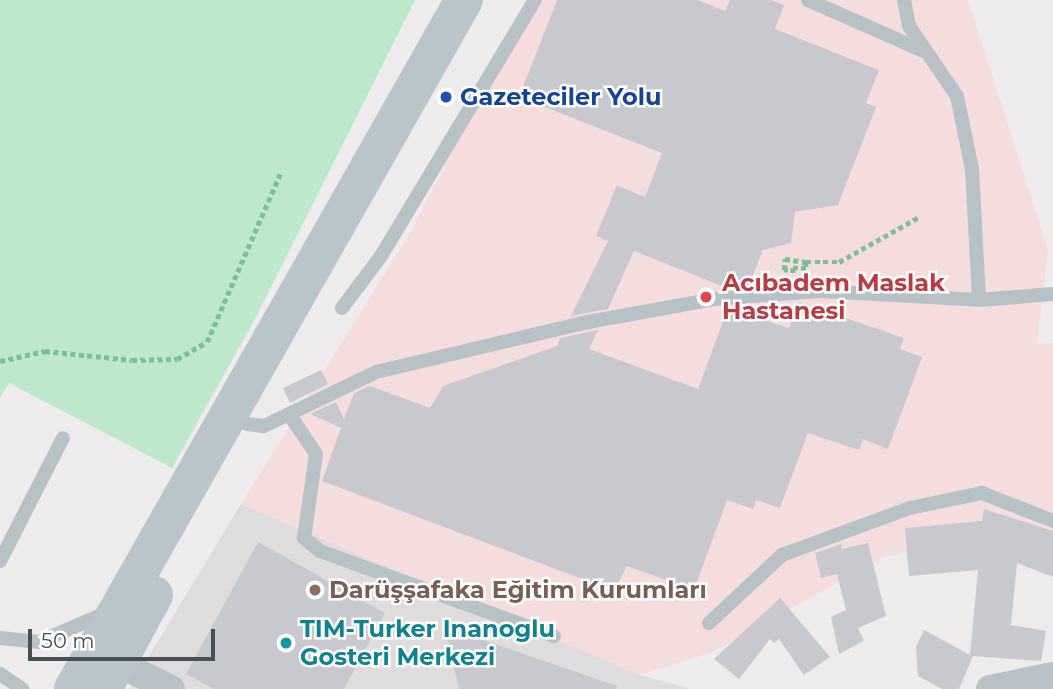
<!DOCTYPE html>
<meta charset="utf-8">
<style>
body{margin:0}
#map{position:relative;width:1053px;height:689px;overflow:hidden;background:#eeebec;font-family:Montserrat,sans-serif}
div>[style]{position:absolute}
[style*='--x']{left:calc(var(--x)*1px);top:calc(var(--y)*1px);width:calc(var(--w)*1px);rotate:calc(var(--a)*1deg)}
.education>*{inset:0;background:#dfdcdd}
.medical>*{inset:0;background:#f6dddd}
.green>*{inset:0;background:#bee8ca}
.building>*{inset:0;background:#c7c9ce}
.path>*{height:4.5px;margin-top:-2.25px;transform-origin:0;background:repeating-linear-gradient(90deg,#7ac197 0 5px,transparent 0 8.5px)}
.service>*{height:14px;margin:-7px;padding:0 7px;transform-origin:7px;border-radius:7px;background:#b8c1c6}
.minor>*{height:28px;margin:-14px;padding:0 14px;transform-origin:14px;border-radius:14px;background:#b8c1c6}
.secondary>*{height:38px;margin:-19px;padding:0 19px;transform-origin:19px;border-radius:19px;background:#b9c4cb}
.dots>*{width:19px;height:19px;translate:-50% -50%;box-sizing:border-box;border:4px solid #fff;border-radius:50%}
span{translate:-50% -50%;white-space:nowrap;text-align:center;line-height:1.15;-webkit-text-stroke:5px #fff;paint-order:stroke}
.transit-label{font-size:24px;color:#164399;font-weight:700}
.left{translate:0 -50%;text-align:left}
.health-label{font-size:24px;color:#be3a42;font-weight:700}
.education-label{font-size:24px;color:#785e54;font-weight:700}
.culture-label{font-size:24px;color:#0d838f;font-weight:700}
.scale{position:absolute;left:28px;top:629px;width:187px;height:32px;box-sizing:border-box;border:4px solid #465056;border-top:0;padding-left:9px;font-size:21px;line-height:24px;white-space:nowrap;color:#465056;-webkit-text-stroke:5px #fff;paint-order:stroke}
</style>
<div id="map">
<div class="education">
<div style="clip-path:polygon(241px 504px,640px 675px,691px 689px,129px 689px)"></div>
</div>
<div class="medical">
<div style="clip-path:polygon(531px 0,968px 0,1048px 250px,1037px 344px,1053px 343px,1053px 549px,1000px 531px,884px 557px,713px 652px,640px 675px,241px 504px,410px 233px)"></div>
</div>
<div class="green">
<div style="clip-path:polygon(0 0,415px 0,256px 317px,172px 468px,9px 383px,0 398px)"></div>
</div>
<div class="building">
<div style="clip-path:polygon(557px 0,698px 0,725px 11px,730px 0,771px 0,784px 5px,775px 29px,879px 70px,866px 103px,876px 107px,838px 205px,795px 212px,791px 243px,763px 250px,748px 287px,727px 288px,634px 251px,608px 309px,571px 316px,608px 241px,596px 236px,617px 185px,645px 197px,662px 153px,519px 97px)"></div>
<div style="clip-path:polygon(799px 302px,904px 338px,900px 349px,922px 357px,888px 449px,863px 439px,859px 450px,808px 433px,780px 508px,756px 500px,753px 509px,727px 500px,694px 590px,627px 566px,614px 591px,322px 481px,341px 428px,310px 414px,336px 402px,344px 419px,354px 393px,370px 386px,430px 408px,443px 386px,557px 346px,560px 338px,598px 330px,589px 349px,698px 389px,728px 308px,789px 328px)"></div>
<div style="clip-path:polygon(321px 370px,328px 384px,290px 403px,283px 388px)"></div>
<div style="clip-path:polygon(984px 509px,1053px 531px,1053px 577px,1017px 563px,1011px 625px,1046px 631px,1041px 661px,973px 656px,959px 689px,942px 689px,918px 676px,916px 647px,924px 630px,970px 655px,978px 570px,909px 576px,905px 528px,982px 521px)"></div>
<div style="clip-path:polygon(258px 542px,385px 613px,344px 689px,214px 689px,186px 674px)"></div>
<div style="clip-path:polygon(868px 543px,886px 616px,858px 628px,864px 641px,839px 654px,831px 617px,846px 610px,837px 574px,821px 578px,815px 553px,841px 544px,842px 549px)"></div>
<div style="clip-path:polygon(780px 598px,830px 657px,804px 675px,779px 639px,774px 643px,770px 639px,739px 679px,714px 659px)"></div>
<div style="clip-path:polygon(445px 627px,617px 686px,616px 689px,459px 689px)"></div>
</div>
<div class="path">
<div style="--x:806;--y:262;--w:33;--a:0"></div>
<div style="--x:839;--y:262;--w:92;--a:-29.4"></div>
<div style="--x:788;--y:270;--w:4;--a:180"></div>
<div style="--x:784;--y:270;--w:11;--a:-85"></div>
<div style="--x:785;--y:259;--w:21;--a:8"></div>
<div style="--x:806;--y:262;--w:7;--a:90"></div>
<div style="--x:806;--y:269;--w:13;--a:-176"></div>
<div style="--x:793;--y:268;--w:6;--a:90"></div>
<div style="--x:0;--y:361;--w:46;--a:-12.5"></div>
<div style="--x:45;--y:351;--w:87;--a:5.9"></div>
<div style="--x:132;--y:360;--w:45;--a:-1.3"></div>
<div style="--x:177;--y:359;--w:34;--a:-30"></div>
<div style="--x:207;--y:342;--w:183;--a:-66.5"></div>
</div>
<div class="service">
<div style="--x:808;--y:0;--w:129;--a:23.8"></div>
<div style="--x:904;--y:0;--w:26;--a:79"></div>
<div style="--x:909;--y:26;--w:85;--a:55.6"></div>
<div style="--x:957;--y:96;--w:75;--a:78.4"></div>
<div style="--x:972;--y:169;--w:131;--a:86.9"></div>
<div style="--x:342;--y:308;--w:65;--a:-53.1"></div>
<div style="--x:381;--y:256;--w:299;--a:-59"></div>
<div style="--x:289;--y:414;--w:48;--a:56"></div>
<div style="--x:316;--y:454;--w:85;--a:98.1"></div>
<div style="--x:304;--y:538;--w:21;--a:39"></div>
<div style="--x:320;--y:551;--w:249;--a:20"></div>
<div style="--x:247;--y:424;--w:17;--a:7"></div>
<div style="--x:264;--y:426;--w:124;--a:-25.7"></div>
<div style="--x:376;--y:372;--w:218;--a:-13.3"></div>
<div style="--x:588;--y:322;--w:128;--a:-10.3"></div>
<div style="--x:714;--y:299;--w:106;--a:-4.3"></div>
<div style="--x:820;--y:291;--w:159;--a:3.2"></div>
<div style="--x:979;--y:300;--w:74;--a:-4.6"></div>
<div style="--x:0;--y:561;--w:138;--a:-62.9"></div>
<div style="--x:709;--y:623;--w:100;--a:-43"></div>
<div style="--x:782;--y:555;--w:136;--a:-20.2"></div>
<div style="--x:910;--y:508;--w:74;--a:-11.8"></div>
<div style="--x:982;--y:493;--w:76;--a:21.5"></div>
<div style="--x:0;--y:638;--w:39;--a:6"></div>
<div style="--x:39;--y:642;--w:73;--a:-23.4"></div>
<div style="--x:0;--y:674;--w:27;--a:34"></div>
</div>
<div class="minor">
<div style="--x:118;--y:663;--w:59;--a:26.1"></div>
<div style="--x:990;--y:689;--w:64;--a:-11.7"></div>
</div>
<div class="secondary">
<div style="--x:73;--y:689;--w:792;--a:-60.43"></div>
<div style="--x:103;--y:689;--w:107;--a:-61.5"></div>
</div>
<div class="dots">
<div style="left:446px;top:97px;background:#1a4fb4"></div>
<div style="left:706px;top:297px;background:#e0444e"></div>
<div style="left:315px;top:590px;background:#8d6e63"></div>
<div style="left:286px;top:643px;background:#0f9aa8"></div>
</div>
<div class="transit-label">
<span class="left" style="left:460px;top:97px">Gazeteciler Yolu</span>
</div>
<div class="health-label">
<span class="left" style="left:722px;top:297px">Acıbadem Maslak<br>Hastanesi</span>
</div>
<div class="education-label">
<span class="left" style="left:329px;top:590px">Darüşşafaka Eğitim Kurumları</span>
</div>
<div class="culture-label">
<span class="left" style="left:300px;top:643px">TIM-Turker Inanoglu<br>Gosteri Merkezi</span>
</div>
<div class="scale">50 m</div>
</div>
